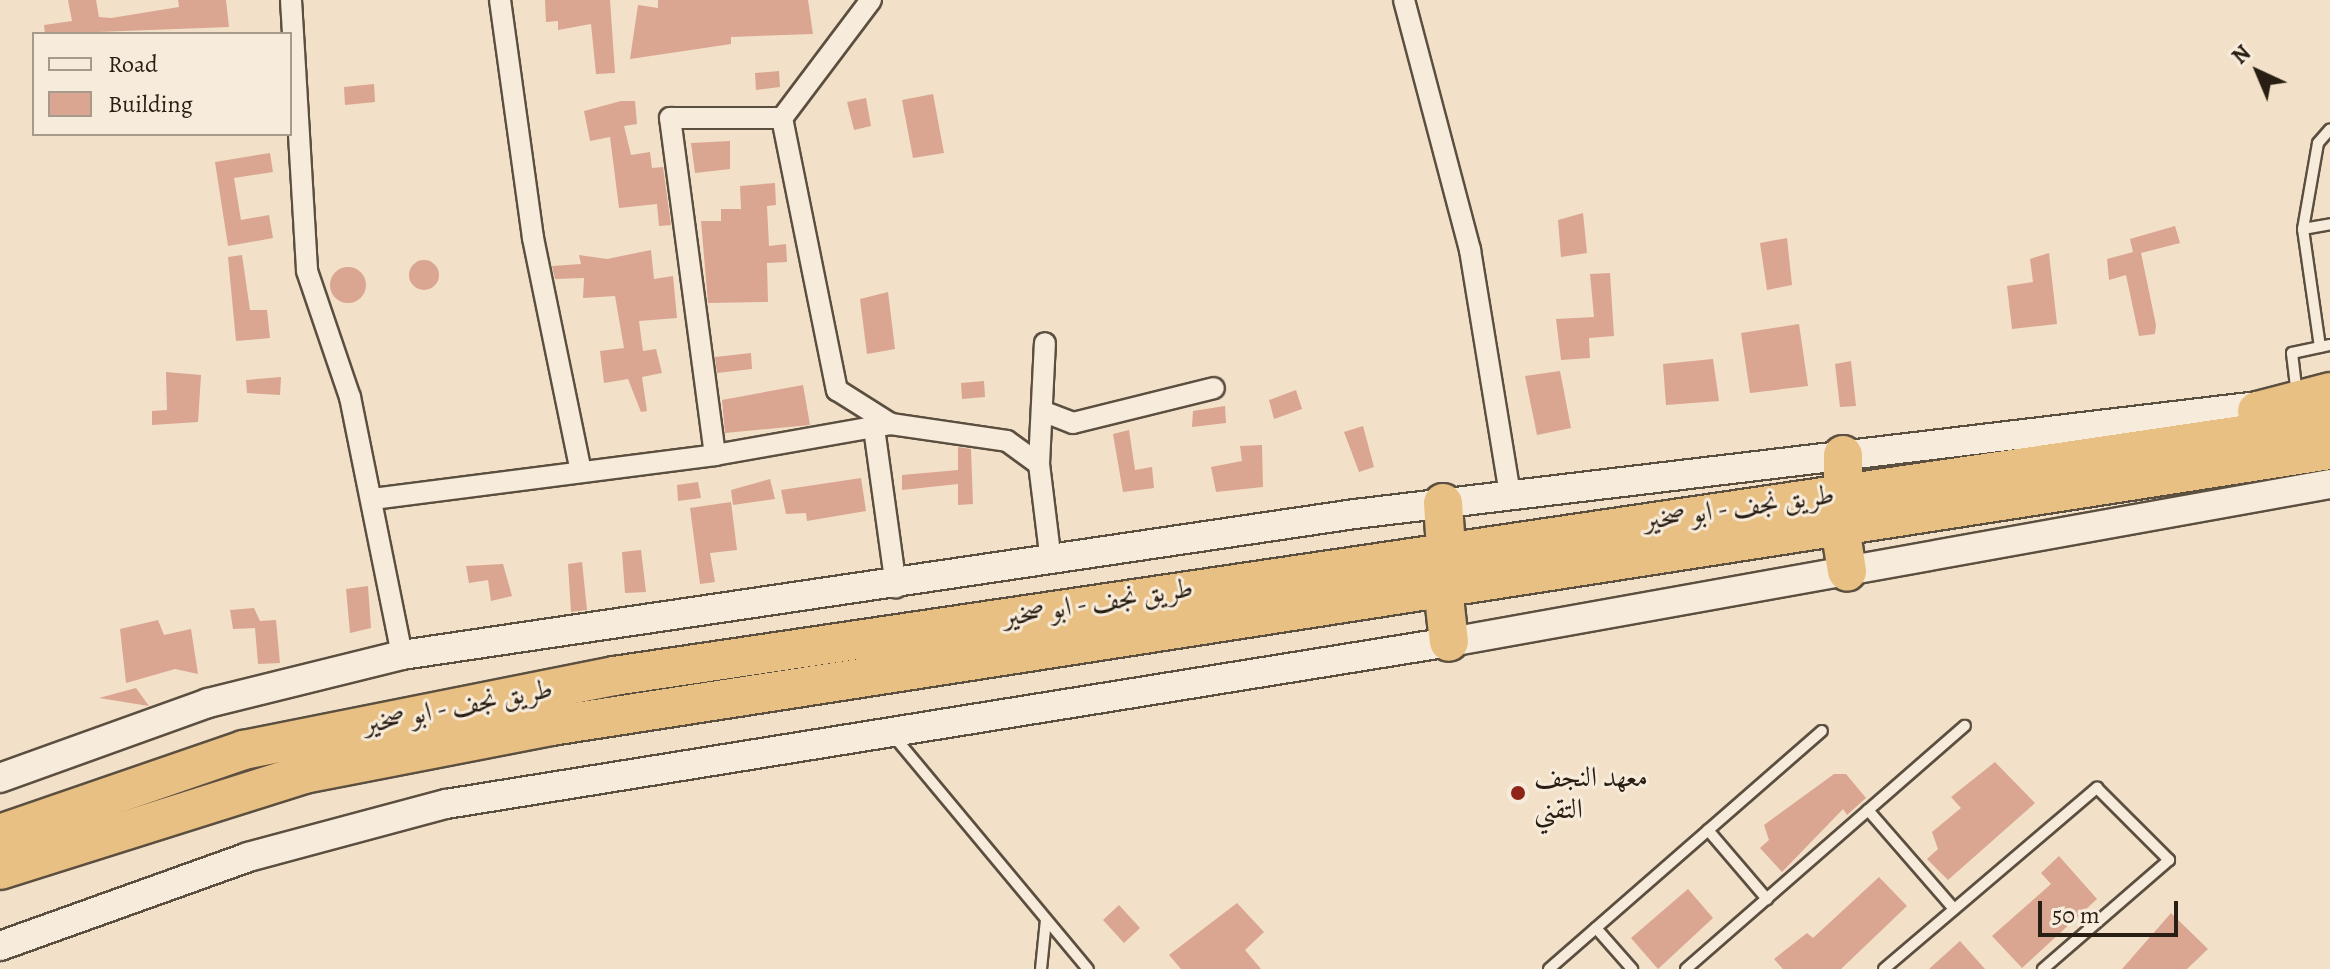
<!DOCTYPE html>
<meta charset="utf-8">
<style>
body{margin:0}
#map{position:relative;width:2330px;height:969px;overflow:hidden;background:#f2e1c8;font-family:Alegreya,Amiri,serif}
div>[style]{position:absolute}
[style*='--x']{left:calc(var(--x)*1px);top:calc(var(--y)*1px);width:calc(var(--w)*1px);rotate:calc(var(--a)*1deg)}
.building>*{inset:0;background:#daa591}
.round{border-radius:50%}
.roads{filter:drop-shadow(2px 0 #5b4f40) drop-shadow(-2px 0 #5b4f40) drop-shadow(0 2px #5b4f40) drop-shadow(0 -2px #5b4f40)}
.lane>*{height:10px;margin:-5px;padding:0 5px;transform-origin:5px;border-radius:5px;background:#f7ecdb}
.street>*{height:20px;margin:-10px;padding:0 10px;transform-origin:10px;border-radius:10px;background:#f7ecdb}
.secondary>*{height:28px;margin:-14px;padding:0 14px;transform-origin:14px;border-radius:14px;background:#f7ecdb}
.highway>*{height:38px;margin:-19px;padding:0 19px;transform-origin:19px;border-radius:19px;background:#e9c084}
.dots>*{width:22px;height:22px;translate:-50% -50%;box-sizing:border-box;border:4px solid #f7ecdb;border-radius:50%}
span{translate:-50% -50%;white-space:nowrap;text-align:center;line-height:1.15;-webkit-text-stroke:6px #f7ecdb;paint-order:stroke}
.street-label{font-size:28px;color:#291e13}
.poi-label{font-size:28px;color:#291e13}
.left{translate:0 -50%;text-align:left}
.legend{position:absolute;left:32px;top:32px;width:260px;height:104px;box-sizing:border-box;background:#f7ecdb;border:2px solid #a59a8b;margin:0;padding:10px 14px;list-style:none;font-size:24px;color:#291e13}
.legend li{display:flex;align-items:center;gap:16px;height:40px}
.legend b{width:40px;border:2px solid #a59a8b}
.north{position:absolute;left:2218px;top:32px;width:80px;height:80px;-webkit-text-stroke:6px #f7ecdb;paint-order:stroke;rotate:316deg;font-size:22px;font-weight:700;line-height:32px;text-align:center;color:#291e13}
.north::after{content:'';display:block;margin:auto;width:28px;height:36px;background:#291e13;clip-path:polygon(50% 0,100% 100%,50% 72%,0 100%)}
.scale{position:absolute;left:2038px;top:901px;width:140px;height:36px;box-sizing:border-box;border:4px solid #291e13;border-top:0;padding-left:10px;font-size:24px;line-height:28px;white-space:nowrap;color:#291e13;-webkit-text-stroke:6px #f7ecdb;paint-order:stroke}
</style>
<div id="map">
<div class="building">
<div style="clip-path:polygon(68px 0,96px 0,99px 17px,111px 18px,179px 7px,178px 0,226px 0,229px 27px,45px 34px,44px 25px,72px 21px)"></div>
<div style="clip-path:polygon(545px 0,610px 0,615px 73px,596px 74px,591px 24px,558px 30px,558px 21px,546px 22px)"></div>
<div style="clip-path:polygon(658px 0,808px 0,813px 34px,731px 37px,731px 44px,630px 59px,638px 5px,658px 8px)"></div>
<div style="clip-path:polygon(779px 71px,780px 87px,756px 90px,755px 73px)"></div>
<div style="clip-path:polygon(374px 84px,375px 102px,345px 105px,344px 87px)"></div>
<div style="clip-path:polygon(933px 94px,944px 153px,913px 158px,902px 100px)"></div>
<div style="clip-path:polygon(866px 98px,871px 126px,854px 130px,847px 102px)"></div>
<div style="clip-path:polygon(621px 101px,635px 101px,637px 124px,624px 126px,631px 155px,650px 152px,652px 168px,663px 167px,671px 225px,659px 226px,657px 204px,619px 208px,610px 137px,590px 141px,584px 111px)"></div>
<div style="clip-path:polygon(730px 141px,730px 169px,695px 173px,691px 143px)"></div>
<div style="clip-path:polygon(270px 153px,273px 172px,234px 178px,241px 220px,269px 215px,273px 238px,228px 246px,215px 162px)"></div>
<div style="clip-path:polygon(775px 183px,776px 205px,767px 206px,769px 246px,786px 244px,787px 262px,767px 263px,768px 302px,708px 303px,701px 221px,721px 221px,721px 209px,741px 209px,740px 186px)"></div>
<div style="clip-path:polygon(1583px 213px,1587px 253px,1561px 257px,1558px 220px)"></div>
<div style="clip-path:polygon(2175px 226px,2180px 243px,2141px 253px,2156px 325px,2155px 334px,2139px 336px,2126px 275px,2109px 280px,2107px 259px,2133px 252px,2130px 239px)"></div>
<div style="clip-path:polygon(1787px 238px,1792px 285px,1767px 290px,1760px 243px)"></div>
<div style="clip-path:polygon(651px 250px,654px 279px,673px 276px,677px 318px,639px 321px,643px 351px,656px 349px,662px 373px,642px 377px,647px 411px,641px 412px,628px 379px,604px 383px,600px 351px,624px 348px,615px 296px,583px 298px,584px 278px,555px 279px,552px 266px,581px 264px,579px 255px,607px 259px)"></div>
<div style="clip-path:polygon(2049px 253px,2057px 324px,2012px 329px,2007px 286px,2033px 282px,2030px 259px)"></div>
<div style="clip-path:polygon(242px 255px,250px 310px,267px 310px,270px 338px,236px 341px,228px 257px)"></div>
<div class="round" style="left:409px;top:260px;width:30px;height:30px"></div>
<div class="round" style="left:330px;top:267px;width:36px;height:36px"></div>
<div style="clip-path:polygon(1610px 273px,1614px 336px,1589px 338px,1590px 358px,1561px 360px,1556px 319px,1594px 317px,1590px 274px)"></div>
<div style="clip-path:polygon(888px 292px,895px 349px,867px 354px,860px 299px)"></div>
<div style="clip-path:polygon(1799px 324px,1808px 386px,1750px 393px,1741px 333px)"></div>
<div style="clip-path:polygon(751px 353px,752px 369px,717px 373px,715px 357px)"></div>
<div style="clip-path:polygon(1713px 359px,1719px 401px,1666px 405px,1663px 364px)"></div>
<div style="clip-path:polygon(1851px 361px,1856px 406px,1840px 407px,1835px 364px)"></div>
<div style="clip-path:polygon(1560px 371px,1571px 428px,1537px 435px,1525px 376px)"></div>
<div style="clip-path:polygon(166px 372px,201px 375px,198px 422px,152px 425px,152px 411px,167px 410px)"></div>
<div style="clip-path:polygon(281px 377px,280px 395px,247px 393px,246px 380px)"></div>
<div style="clip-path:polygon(984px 381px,985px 397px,962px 399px,961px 383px)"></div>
<div style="clip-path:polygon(803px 385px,810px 425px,725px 433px,722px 400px)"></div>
<div style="clip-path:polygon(1296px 390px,1302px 409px,1274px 419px,1269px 400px)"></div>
<div style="clip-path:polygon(1225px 406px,1226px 423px,1192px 427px,1193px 411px)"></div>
<div style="clip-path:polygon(1363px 426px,1374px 467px,1359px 472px,1344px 432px)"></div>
<div style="clip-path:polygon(1129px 430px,1135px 470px,1152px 467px,1154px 488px,1123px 492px,1113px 434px)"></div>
<div style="clip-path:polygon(1262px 445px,1263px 487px,1216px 492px,1211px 467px,1242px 461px,1240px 446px)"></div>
<div style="clip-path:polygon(958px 447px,971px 449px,973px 504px,958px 505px,958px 484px,902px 490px,902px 475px,958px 470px)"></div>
<div style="clip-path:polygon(861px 478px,866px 511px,807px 521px,806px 513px,786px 514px,781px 490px)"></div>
<div style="clip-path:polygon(770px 479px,775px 499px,733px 505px,731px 490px)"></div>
<div style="clip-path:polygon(698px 482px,701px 498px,678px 501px,677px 485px)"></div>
<div style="clip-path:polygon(731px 502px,737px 550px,710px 553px,715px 582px,700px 584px,690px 508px)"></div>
<div style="clip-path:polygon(641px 550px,646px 592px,625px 593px,622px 552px)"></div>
<div style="clip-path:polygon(582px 562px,587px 610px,571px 612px,568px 564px)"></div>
<div style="clip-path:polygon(503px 564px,512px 596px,491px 601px,488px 580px,469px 583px,466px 566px)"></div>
<div style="clip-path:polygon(368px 586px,371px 628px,350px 633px,346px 589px)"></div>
<div style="clip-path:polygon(254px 608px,260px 621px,276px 620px,280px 663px,258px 664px,255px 628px,233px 629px,230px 610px)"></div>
<div style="clip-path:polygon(158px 620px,164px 635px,191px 629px,198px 674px,175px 669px,126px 683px,120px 629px)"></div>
<div style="clip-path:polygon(136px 688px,149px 706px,99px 698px)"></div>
<div style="clip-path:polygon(1995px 762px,2035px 803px,1948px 880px,1927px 859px,1938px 849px,1932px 832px,1961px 808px,1951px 797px)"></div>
<div style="clip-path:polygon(1834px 774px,1846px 774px,1866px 798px,1847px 815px,1843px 809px,1782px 872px,1760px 848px,1769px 840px,1764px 825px)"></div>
<div style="clip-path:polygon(2059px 856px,2097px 899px,2022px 968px,1992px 936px,2051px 884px,2041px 873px)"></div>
<div style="clip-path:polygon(1879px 877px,1907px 906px,1841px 969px,1783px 969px,1774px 959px,1807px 933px,1813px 938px)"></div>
<div style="clip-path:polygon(1688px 889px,1713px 918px,1658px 969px,1631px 938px)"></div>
<div style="clip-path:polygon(1237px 903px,1264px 932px,1245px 950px,1261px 969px,1181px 969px,1169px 955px)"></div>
<div style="clip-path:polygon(1119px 905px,1140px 928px,1124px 943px,1103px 920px)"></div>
<div style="clip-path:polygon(2171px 913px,2208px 949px,2187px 969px,2122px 969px)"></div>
<div style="clip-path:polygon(1960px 941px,1985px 969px,1929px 969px)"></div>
</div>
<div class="roads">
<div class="lane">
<div style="--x:2303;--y:229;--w:87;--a:-80.1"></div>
<div style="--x:2318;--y:143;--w:18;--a:-49"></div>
<div style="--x:2320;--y:347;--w:119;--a:-98.2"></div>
<div style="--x:2303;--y:229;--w:27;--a:-10"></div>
<div style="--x:2297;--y:395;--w:42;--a:-96.8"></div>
<div style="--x:2292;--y:353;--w:39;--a:-12"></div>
<div style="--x:892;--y:734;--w:306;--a:50.2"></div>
<div style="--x:1868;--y:810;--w:131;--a:49"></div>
<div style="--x:1708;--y:830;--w:91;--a:49.5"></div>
<div style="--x:1596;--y:928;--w:55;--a:48.7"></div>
<div style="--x:1041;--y:969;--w:49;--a:-84.2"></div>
<div style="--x:1549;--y:969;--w:362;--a:-41.1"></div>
<div style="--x:1686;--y:969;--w:370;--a:-41.1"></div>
<div style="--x:1884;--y:969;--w:280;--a:-40.4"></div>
<div style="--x:2097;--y:788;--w:102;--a:45"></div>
<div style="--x:2169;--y:860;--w:167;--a:139.1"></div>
</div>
<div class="street">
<div style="--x:291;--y:0;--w:271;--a:86.6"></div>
<div style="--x:307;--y:271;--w:133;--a:71.2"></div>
<div style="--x:350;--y:397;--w:263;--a:78.6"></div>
<div style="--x:500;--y:0;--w:240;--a:82.1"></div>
<div style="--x:533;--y:238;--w:238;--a:78.4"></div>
<div style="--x:871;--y:0;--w:148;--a:127"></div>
<div style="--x:782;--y:118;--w:278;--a:78.6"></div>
<div style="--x:837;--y:390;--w:64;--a:32.2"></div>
<div style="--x:891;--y:424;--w:117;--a:8.3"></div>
<div style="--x:1007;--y:441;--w:39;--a:36"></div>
<div style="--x:1039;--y:464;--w:99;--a:83"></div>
<div style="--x:1404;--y:0;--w:259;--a:75.2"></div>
<div style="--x:1470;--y:250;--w:248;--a:80.7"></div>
<div style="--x:1042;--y:411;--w:33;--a:21"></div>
<div style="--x:1073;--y:423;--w:145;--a:-13.9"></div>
<div style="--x:874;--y:428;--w:161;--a:82.1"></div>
<div style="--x:715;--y:455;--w:179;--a:-10"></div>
<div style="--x:1039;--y:464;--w:121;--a:-87.2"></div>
<div style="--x:373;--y:499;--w:345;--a:-7.3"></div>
<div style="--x:715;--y:455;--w:340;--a:-97.6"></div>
<div style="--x:670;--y:118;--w:112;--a:0"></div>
</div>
<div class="secondary">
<div style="--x:0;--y:778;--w:221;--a:-19.8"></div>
<div style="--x:208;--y:703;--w:200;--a:-13.9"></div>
<div style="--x:402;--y:655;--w:963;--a:-8.42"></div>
<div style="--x:1355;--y:514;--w:927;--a:-6.82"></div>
<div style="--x:0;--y:946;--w:263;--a:-19.7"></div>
<div style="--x:248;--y:857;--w:205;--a:-15"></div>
<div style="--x:446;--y:804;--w:1023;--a:-9.17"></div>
<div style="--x:1456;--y:641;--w:888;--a:-10.18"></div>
</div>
<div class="highway">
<div style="--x:2257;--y:411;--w:75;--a:-14.6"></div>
<div style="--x:1843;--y:492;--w:37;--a:-90"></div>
<div style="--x:1443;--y:503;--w:47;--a:86.3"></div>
<div style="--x:1840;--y:527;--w:45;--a:81"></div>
<div style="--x:1443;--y:588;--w:54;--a:83.7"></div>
<div style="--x:0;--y:834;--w:258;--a:-19"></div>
<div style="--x:244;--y:750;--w:377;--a:-11.3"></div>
<div style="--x:614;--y:676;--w:1735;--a:-8.42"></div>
<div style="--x:0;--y:870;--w:319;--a:-17.5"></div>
<div style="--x:304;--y:774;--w:252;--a:-11"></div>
<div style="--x:551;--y:726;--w:1800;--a:-8.82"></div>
</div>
</div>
<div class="dots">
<div style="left:1518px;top:793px;background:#8f2418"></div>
</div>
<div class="street-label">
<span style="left:1739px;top:507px;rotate:-8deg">طريق نجف - ابو صخير</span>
<span style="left:1098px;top:602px;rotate:-9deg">طريق نجف - ابو صخير</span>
<span style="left:458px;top:706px;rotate:-11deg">طريق نجف - ابو صخير</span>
</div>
<div class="poi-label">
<span class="left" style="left:1534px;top:793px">معهد النجف<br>التقني</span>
</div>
<ul class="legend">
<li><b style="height:10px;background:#f7ecdb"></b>Road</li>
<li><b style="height:22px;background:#daa591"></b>Building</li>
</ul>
<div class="north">N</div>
<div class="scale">50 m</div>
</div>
